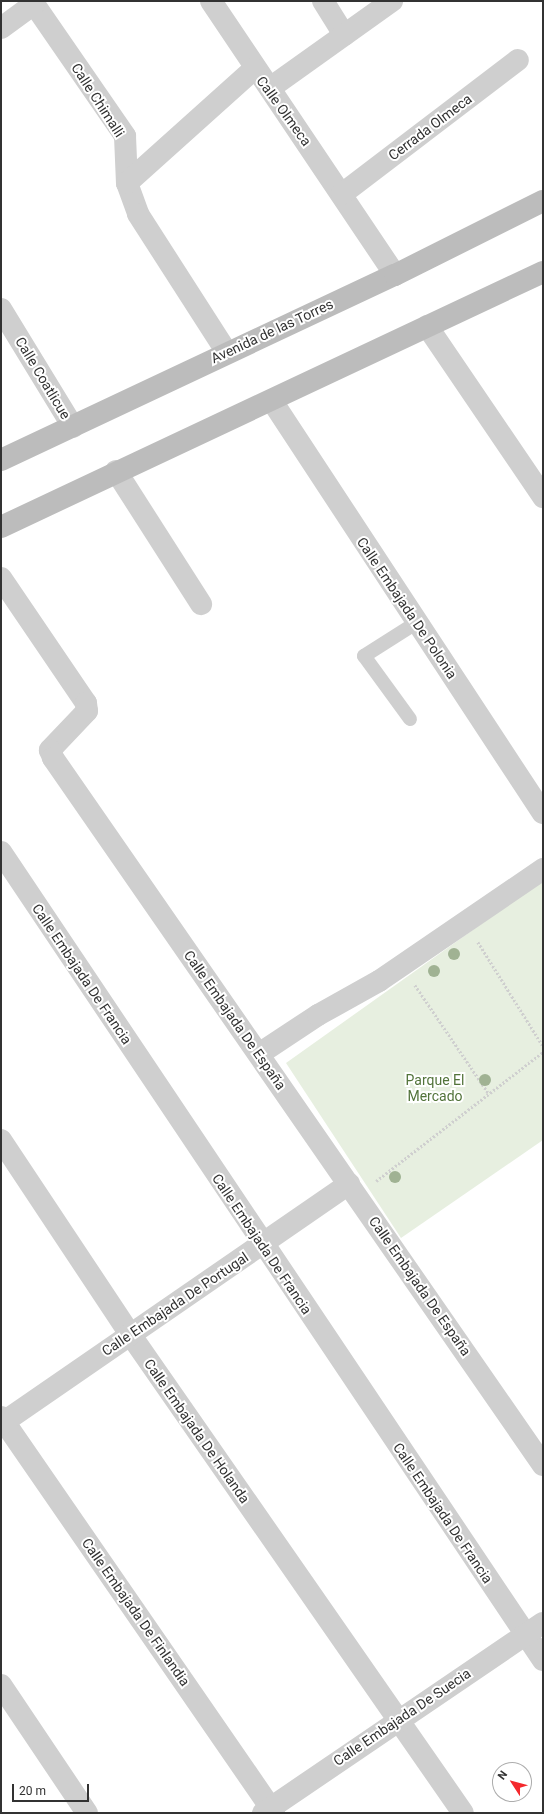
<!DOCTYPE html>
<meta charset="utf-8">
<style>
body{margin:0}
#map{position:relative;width:544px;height:1814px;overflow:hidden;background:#fff;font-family:Roboto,sans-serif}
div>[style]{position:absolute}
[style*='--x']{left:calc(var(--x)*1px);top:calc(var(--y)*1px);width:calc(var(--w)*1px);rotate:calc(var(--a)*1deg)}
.green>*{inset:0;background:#e7efe0}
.path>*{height:2.5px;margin-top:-1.25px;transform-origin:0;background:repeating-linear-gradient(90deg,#cfcfcf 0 2px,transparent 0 4px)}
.service>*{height:14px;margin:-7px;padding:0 7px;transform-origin:7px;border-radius:7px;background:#cfcfcf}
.minor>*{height:22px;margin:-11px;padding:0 11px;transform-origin:11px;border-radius:11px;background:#cfcfcf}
.tertiary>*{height:22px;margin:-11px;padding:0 11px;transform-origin:11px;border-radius:11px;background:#cfcfcf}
.secondary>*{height:22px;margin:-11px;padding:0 11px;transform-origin:11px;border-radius:11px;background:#bcbcbc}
.trees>*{width:12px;height:12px;margin:-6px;border-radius:50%;background:#a0b293}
span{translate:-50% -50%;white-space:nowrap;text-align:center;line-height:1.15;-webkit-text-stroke:4px #fff;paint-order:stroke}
.street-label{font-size:14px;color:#323232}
.park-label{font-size:14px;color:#52733a}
.frame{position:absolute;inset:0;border:2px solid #323232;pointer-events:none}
.north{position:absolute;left:492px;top:1762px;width:40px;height:40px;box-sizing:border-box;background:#fff;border:1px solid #adadad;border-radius:50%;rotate:306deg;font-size:11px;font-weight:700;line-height:16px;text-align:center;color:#323232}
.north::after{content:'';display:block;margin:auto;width:14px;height:18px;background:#f4292d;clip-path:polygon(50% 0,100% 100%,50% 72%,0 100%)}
.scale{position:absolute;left:12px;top:1784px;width:77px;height:18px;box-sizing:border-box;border:2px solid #323232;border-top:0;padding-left:5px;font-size:12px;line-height:14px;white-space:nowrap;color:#323232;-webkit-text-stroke:3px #fff;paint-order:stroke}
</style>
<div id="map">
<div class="green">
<div style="clip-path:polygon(543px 880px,543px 1140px,401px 1238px,286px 1063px)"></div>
</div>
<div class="path">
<div style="--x:478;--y:942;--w:123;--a:58"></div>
<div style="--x:415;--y:985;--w:132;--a:55.8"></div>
<div style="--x:376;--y:1181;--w:211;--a:-37.7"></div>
</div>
<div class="service">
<div style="--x:410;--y:719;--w:78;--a:-126.1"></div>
<div style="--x:364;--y:656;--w:62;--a:-32.4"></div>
</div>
<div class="minor">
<div style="--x:32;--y:1;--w:164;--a:55.4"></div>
<div style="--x:125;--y:136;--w:47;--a:87.6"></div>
<div style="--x:127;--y:183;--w:33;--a:70"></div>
<div style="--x:138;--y:214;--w:163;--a:57.3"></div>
<div style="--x:211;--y:1;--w:330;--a:56.1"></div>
<div style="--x:323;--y:1;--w:40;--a:58"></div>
<div style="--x:1;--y:28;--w:41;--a:-36"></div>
<div style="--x:270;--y:88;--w:150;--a:-35.5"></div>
<div style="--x:127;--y:183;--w:171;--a:-41.9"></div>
<div style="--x:342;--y:194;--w:221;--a:-37.3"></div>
<div style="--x:1;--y:309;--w:138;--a:58.6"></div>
<div style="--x:427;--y:326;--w:207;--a:55.8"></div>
<div style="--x:272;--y:401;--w:493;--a:56.7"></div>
<div style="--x:116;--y:471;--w:158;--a:57.4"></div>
<div style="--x:1;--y:852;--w:973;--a:56.15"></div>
<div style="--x:259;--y:1054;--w:71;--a:-33.5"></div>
<div style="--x:318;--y:1015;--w:70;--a:-29.1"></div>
<div style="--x:379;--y:981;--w:199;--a:-34.3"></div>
<div style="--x:1;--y:1140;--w:233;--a:56.4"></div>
<div style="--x:130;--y:1334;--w:583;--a:55.19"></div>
<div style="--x:1;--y:1417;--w:481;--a:55.4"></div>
<div style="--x:1;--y:1424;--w:423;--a:-34.6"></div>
<div style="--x:1;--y:1685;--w:154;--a:56.1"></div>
<div style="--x:263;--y:1813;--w:338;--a:-34.2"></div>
</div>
<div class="tertiary">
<div style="--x:1;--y:578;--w:151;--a:55.8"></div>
<div style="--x:86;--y:703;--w:8;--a:83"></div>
<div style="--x:87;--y:711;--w:54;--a:133.5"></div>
<div style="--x:50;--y:750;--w:9;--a:69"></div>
<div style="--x:53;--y:758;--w:860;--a:55.28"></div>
</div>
<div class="secondary">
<div style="--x:1;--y:460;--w:435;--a:-25.2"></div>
<div style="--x:395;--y:275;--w:165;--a:-26.6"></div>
<div style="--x:1;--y:527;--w:599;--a:-25.2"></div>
</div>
<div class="trees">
<div style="left:454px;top:954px"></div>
<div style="left:434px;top:971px"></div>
<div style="left:485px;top:1080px"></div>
<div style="left:395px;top:1177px"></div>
</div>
<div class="street-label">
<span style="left:98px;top:100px;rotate:57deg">Calle Chimalli</span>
<span style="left:284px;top:111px;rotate:54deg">Calle Olmeca</span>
<span style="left:430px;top:127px;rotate:-37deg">Cerrada Olmeca</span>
<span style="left:272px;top:331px;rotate:-25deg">Avenida de las Torres</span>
<span style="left:43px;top:378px;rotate:59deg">Calle Coatlicue</span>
<span style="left:407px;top:608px;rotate:56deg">Calle Embajada De Polonia</span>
<span style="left:82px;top:974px;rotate:56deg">Calle Embajada De Francia</span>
<span style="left:235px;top:1020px;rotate:55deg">Calle Embajada De España</span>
<span style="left:262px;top:1244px;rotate:56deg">Calle Embajada De Francia</span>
<span style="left:420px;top:1286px;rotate:55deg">Calle Embajada De España</span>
<span style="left:175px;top:1304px;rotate:-34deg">Calle Embajada De Portugal</span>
<span style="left:197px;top:1431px;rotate:55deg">Calle Embajada De Holanda</span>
<span style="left:443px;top:1513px;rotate:56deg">Calle Embajada De Francia</span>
<span style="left:136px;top:1612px;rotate:55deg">Calle Embajada De Finlandia</span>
<span style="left:402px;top:1717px;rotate:-34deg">Calle Embajada De Suecia</span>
</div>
<div class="park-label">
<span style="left:435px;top:1088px">Parque El<br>Mercado</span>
</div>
<div class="frame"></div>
<div class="north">N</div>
<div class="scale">20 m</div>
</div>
